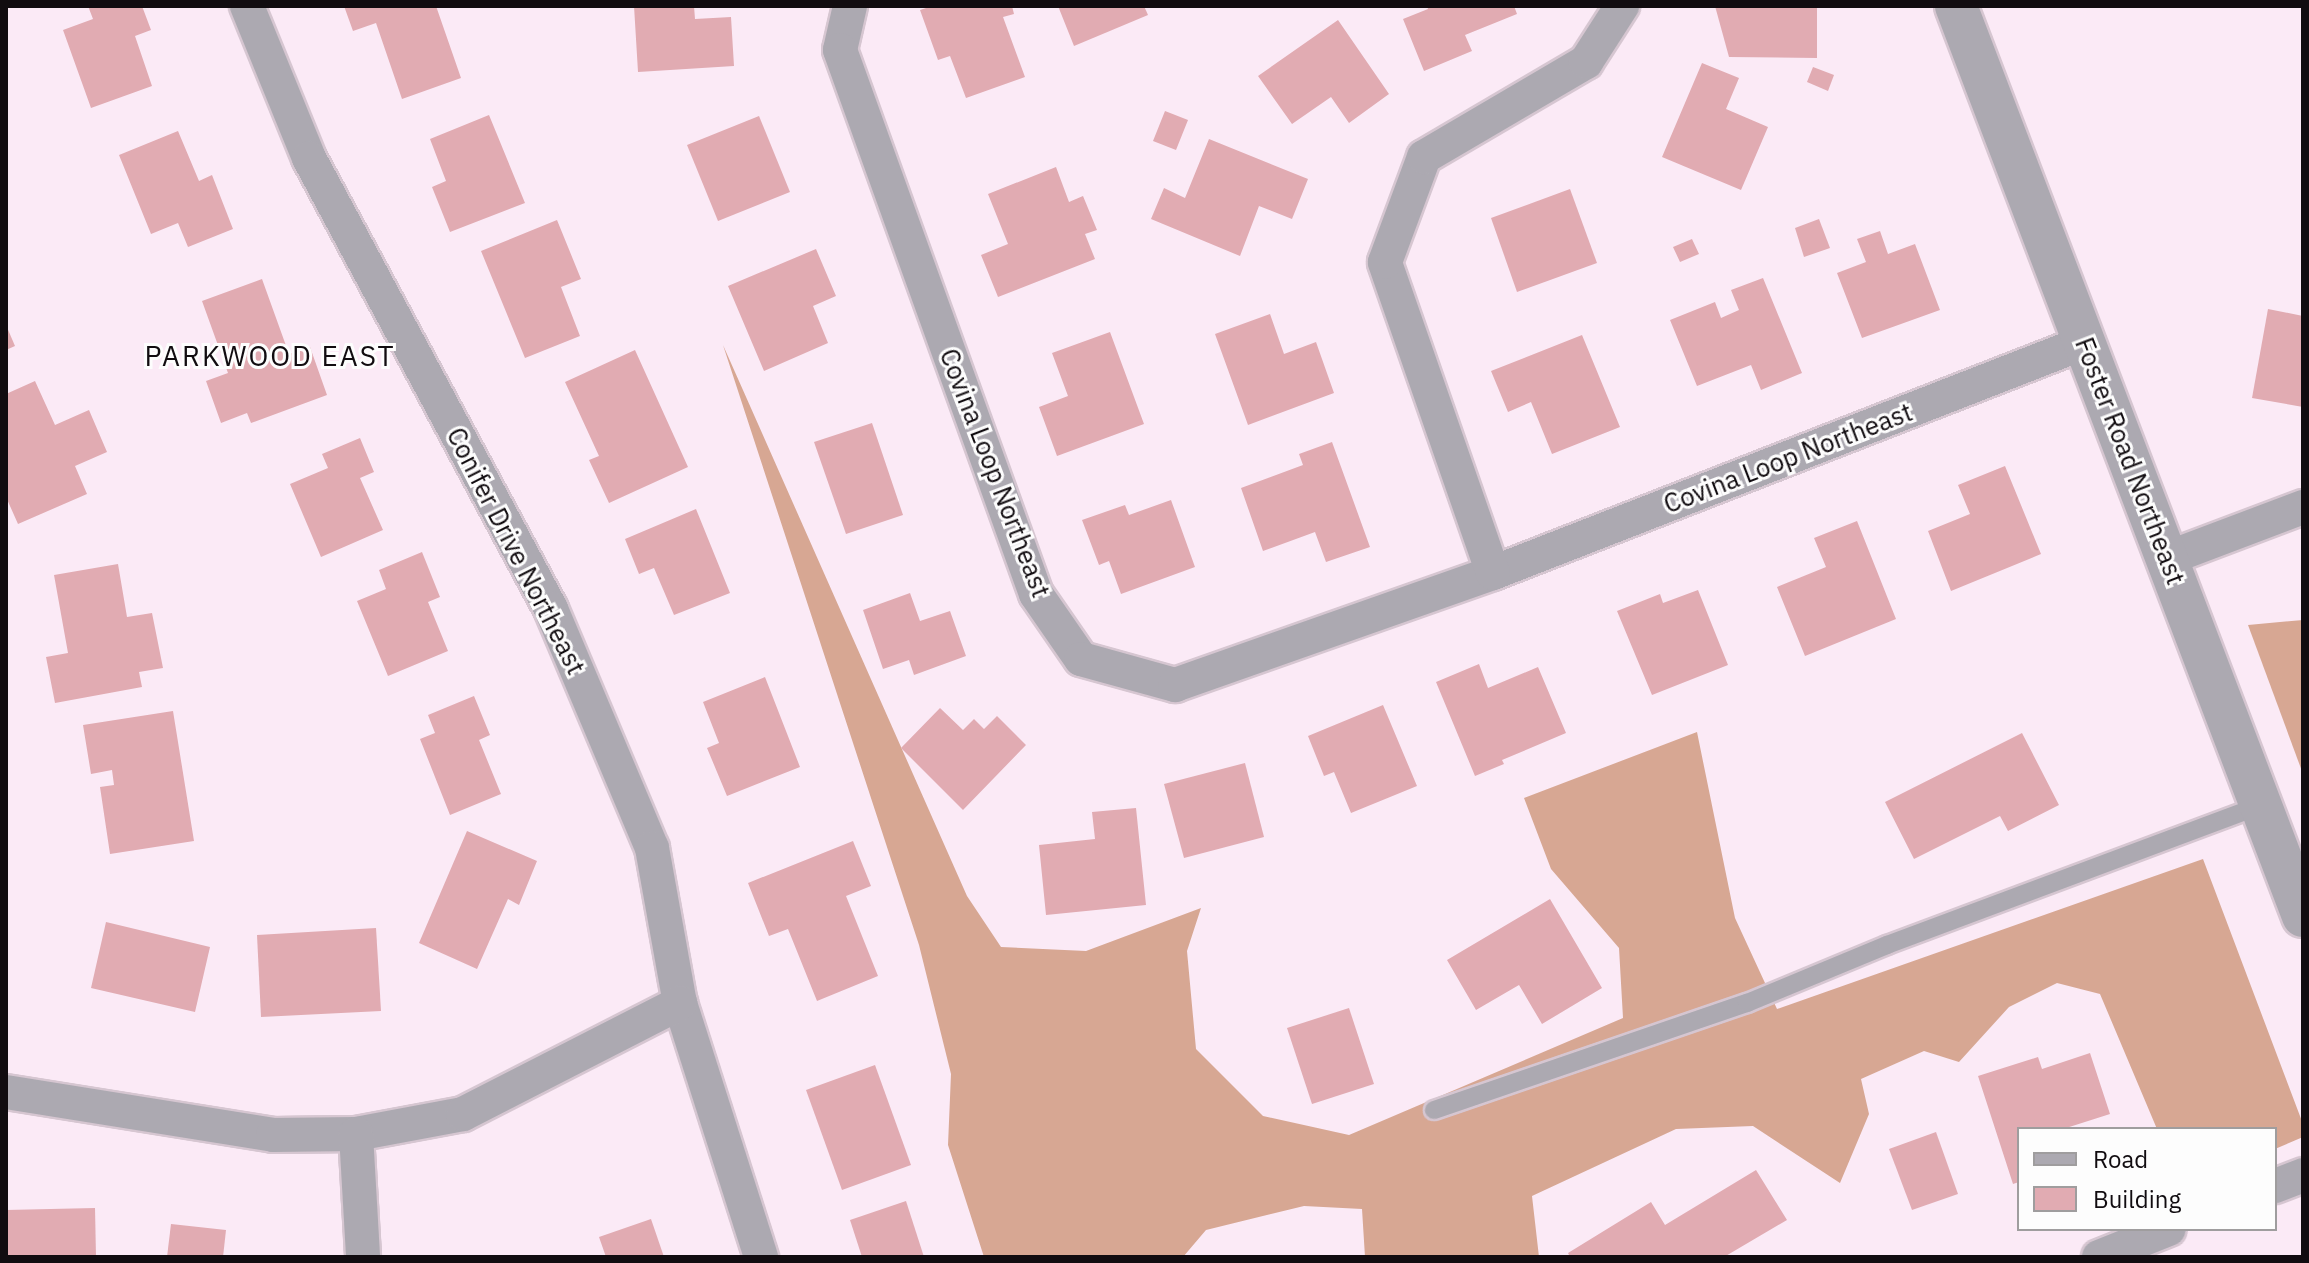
<!DOCTYPE html>
<style>
body{margin:0}
#map{position:relative;width:2309px;height:1263px;overflow:hidden;background:#fbeaf6;font-family:"IBM Plex Sans",sans-serif}
div>[style]{position:absolute}
[style*='--x']{left:calc(var(--x)*1px);top:calc(var(--y)*1px);width:calc(var(--w)*1px);rotate:calc(var(--a)*1deg)}
.forest>*{inset:0;background:#d7a793}
.building>*{inset:0;background:#e1abb2}
.roads{filter:drop-shadow(2px 0 #d6c6d1) drop-shadow(-2px 0 #d6c6d1) drop-shadow(0 2px #d6c6d1) drop-shadow(0 -2px #d6c6d1)}
.service>*{height:18px;margin:-9px;padding:0 9px;transform-origin:9px;border-radius:9px;background:#aca9b1}
.minor>*{height:34px;margin:-17px;padding:0 17px;transform-origin:17px;border-radius:17px;background:#aca9b1}
.tertiary>*{height:42px;margin:-21px;padding:0 21px;transform-origin:21px;border-radius:21px;background:#aca9b1}
span{translate:-50% -50%;white-space:nowrap;text-align:center;line-height:1.15;-webkit-text-stroke:6px #fdfdfd;paint-order:stroke}
.street-label{font-size:26px;color:#110c10}
.neighbourhood-label{font-size:28px;color:#110c10;letter-spacing:2px}
.frame{position:absolute;inset:0;border:8px solid #110c10;pointer-events:none}
.legend{position:absolute;left:2017px;top:1127px;width:260px;height:104px;box-sizing:border-box;background:#fdfdfd;border:2px solid #9f9d9e;margin:0;padding:10px 14px;list-style:none;font-size:24px;color:#110c10}
.legend li{display:flex;align-items:center;gap:16px;height:40px}
.legend b{width:40px;border:2px solid #9f9d9e}
</style>
<div id="map">
<div class="forest">
<div style="clip-path:polygon(723px 345px,967px 896px,1001px 947px,1086px 951px,1201px 908px,1187px 951px,1196px 1049px,1263px 1116px,1349px 1135px,1623px 1018px,1619px 948px,1551px 869px,1524px 798px,1697px 732px,1735px 918px,1777px 1009px,2203px 859px,2303px 1124px,2303px 1137px,2275px 1149px,2275px 1129px,2157px 1129px,2100px 994px,2057px 983px,2009px 1007px,1959px 1062px,1924px 1051px,1861px 1079px,1869px 1114px,1840px 1183px,1753px 1126px,1676px 1129px,1532px 1196px,1539px 1257px,1365px 1257px,1362px 1209px,1304px 1206px,1206px 1230px,1183px 1257px,984px 1257px,948px 1145px,951px 1074px,919px 945px)"></div>
<div style="clip-path:polygon(2303px 620px,2303px 774px,2248px 625px)"></div>
</div>
<div class="building">
<div style="clip-path:polygon(88px 6px,142px 6px,151px 30px,135px 36px,152px 86px,91px 108px,63px 30px,93px 19px)"></div>
<div style="clip-path:polygon(344px 6px,436px 6px,461px 78px,402px 99px,376px 23px,353px 31px)"></div>
<div style="clip-path:polygon(634px 6px,694px 6px,695px 19px,731px 17px,734px 66px,638px 72px)"></div>
<div style="clip-path:polygon(932px 6px,1012px 6px,1014px 14px,1003px 17px,1025px 77px,966px 98px,950px 56px,938px 60px,920px 10px)"></div>
<div style="clip-path:polygon(1058px 6px,1144px 6px,1148px 15px,1074px 46px)"></div>
<div style="clip-path:polygon(1427px 6px,1514px 6px,1517px 14px,1465px 35px,1472px 51px,1424px 71px,1403px 19px,1428px 9px)"></div>
<div style="clip-path:polygon(1715px 6px,1817px 6px,1817px 58px,1729px 57px)"></div>
<div style="clip-path:polygon(1338px 20px,1389px 94px,1349px 123px,1331px 97px,1292px 124px,1258px 76px)"></div>
<div style="clip-path:polygon(1702px 63px,1739px 78px,1726px 109px,1768px 127px,1741px 190px,1662px 157px)"></div>
<div style="clip-path:polygon(1813px 67px,1834px 75px,1828px 91px,1807px 82px)"></div>
<div style="clip-path:polygon(1165px 111px,1188px 120px,1176px 150px,1153px 141px)"></div>
<div style="clip-path:polygon(489px 115px,525px 203px,450px 232px,432px 187px,446px 181px,430px 139px)"></div>
<div style="clip-path:polygon(759px 116px,790px 192px,718px 221px,687px 145px)"></div>
<div style="clip-path:polygon(178px 131px,199px 181px,212px 175px,233px 229px,188px 247px,178px 223px,151px 234px,119px 155px)"></div>
<div style="clip-path:polygon(1209px 139px,1308px 179px,1292px 219px,1259px 206px,1240px 256px,1151px 219px,1164px 188px,1185px 198px)"></div>
<div style="clip-path:polygon(1056px 167px,1069px 202px,1083px 196px,1097px 230px,1085px 234px,1095px 259px,998px 297px,981px 255px,1008px 244px,988px 194px)"></div>
<div style="clip-path:polygon(1570px 189px,1597px 263px,1517px 292px,1491px 218px)"></div>
<div style="clip-path:polygon(1819px 219px,1830px 248px,1804px 257px,1795px 228px)"></div>
<div style="clip-path:polygon(557px 220px,581px 279px,561px 287px,580px 336px,525px 358px,481px 251px)"></div>
<div style="clip-path:polygon(1880px 231px,1888px 254px,1915px 244px,1940px 310px,1862px 338px,1837px 273px,1866px 262px,1857px 239px)"></div>
<div style="clip-path:polygon(1692px 239px,1699px 254px,1680px 262px,1673px 247px)"></div>
<div style="clip-path:polygon(816px 249px,836px 296px,813px 306px,828px 343px,764px 371px,728px 286px)"></div>
<div style="clip-path:polygon(1763px 278px,1802px 373px,1761px 390px,1751px 365px,1697px 386px,1670px 320px,1715px 302px,1721px 318px,1739px 310px,1731px 290px)"></div>
<div style="clip-path:polygon(262px 279px,289px 354px,310px 347px,327px 395px,251px 423px,247px 413px,221px 423px,206px 381px,228px 373px,202px 301px)"></div>
<div style="clip-path:polygon(2268px 309px,2303px 316px,2303px 407px,2252px 398px)"></div>
<div style="clip-path:polygon(1270px 314px,1284px 354px,1316px 342px,1334px 393px,1248px 425px,1215px 334px)"></div>
<div style="clip-path:polygon(6px 325px,15px 346px,6px 350px)"></div>
<div style="clip-path:polygon(1110px 332px,1144px 424px,1057px 456px,1039px 407px,1068px 396px,1052px 353px)"></div>
<div style="clip-path:polygon(1582px 335px,1620px 427px,1552px 454px,1531px 402px,1508px 412px,1491px 371px)"></div>
<div style="clip-path:polygon(635px 350px,688px 467px,609px 503px,589px 460px,599px 456px,565px 382px)"></div>
<div style="clip-path:polygon(35px 381px,55px 425px,89px 410px,107px 452px,75px 466px,87px 494px,18px 524px,6px 497px,6px 394px)"></div>
<div style="clip-path:polygon(872px 423px,903px 515px,846px 534px,814px 442px)"></div>
<div style="clip-path:polygon(360px 438px,374px 472px,360px 478px,383px 530px,321px 557px,290px 484px,328px 468px,322px 454px)"></div>
<div style="clip-path:polygon(1332px 442px,1370px 547px,1326px 562px,1315px 532px,1263px 551px,1241px 488px,1303px 465px,1299px 454px)"></div>
<div style="clip-path:polygon(2005px 466px,2041px 554px,1951px 591px,1928px 531px,1970px 514px,1958px 485px)"></div>
<div style="clip-path:polygon(1171px 500px,1195px 567px,1121px 594px,1109px 561px,1099px 565px,1082px 520px,1125px 505px,1129px 515px)"></div>
<div style="clip-path:polygon(696px 509px,730px 593px,674px 615px,654px 568px,639px 574px,625px 539px)"></div>
<div style="clip-path:polygon(1857px 521px,1896px 619px,1805px 656px,1777px 587px,1826px 567px,1814px 538px)"></div>
<div style="clip-path:polygon(422px 552px,440px 597px,428px 602px,448px 651px,388px 676px,357px 601px,386px 589px,379px 570px)"></div>
<div style="clip-path:polygon(118px 564px,127px 617px,152px 613px,163px 668px,139px 672px,142px 687px,55px 703px,46px 657px,68px 653px,54px 575px)"></div>
<div style="clip-path:polygon(1698px 590px,1728px 665px,1652px 695px,1617px 611px,1660px 594px,1663px 603px)"></div>
<div style="clip-path:polygon(910px 593px,920px 621px,950px 611px,966px 656px,914px 675px,909px 660px,883px 669px,863px 610px)"></div>
<div style="clip-path:polygon(1479px 664px,1488px 688px,1538px 667px,1566px 733px,1502px 760px,1504px 764px,1475px 776px,1436px 682px)"></div>
<div style="clip-path:polygon(765px 677px,800px 767px,727px 796px,707px 748px,719px 743px,703px 702px)"></div>
<div style="clip-path:polygon(474px 696px,490px 735px,479px 740px,501px 794px,450px 815px,420px 739px,435px 733px,428px 715px)"></div>
<div style="clip-path:polygon(1383px 705px,1417px 786px,1351px 813px,1334px 772px,1324px 776px,1308px 736px)"></div>
<div style="clip-path:polygon(940px 708px,963px 730px,974px 719px,984px 729px,997px 716px,1026px 745px,963px 810px,901px 748px)"></div>
<div style="clip-path:polygon(173px 711px,194px 841px,110px 854px,100px 787px,114px 785px,112px 770px,91px 774px,83px 725px)"></div>
<div style="clip-path:polygon(2022px 733px,2059px 805px,2008px 831px,2000px 816px,1914px 859px,1885px 802px)"></div>
<div style="clip-path:polygon(1245px 763px,1264px 837px,1184px 858px,1164px 784px)"></div>
<div style="clip-path:polygon(1136px 808px,1146px 905px,1046px 915px,1039px 845px,1095px 839px,1092px 812px)"></div>
<div style="clip-path:polygon(467px 831px,537px 861px,519px 905px,508px 899px,477px 969px,419px 943px)"></div>
<div style="clip-path:polygon(853px 841px,871px 886px,846px 896px,878px 976px,817px 1001px,788px 929px,769px 936px,748px 883px)"></div>
<div style="clip-path:polygon(1550px 899px,1602px 988px,1542px 1024px,1519px 985px,1476px 1010px,1447px 960px)"></div>
<div style="clip-path:polygon(106px 922px,210px 947px,195px 1012px,91px 988px)"></div>
<div style="clip-path:polygon(376px 928px,381px 1011px,261px 1017px,257px 935px)"></div>
<div style="clip-path:polygon(1349px 1008px,1374px 1084px,1312px 1104px,1287px 1028px)"></div>
<div style="clip-path:polygon(2090px 1053px,2110px 1114px,2063px 1129px,2019px 1129px,2019px 1182px,2013px 1184px,1978px 1076px,2038px 1057px,2042px 1069px)"></div>
<div style="clip-path:polygon(875px 1065px,911px 1165px,842px 1190px,806px 1090px)"></div>
<div style="clip-path:polygon(1936px 1132px,1958px 1194px,1912px 1210px,1889px 1149px)"></div>
<div style="clip-path:polygon(1756px 1170px,1787px 1220px,1724px 1257px,1570px 1257px,1568px 1253px,1651px 1202px,1665px 1225px)"></div>
<div style="clip-path:polygon(906px 1201px,924px 1257px,862px 1257px,850px 1220px)"></div>
<div style="clip-path:polygon(95px 1208px,96px 1257px,6px 1257px,6px 1210px)"></div>
<div style="clip-path:polygon(651px 1219px,664px 1257px,606px 1257px,599px 1237px)"></div>
<div style="clip-path:polygon(171px 1224px,226px 1230px,223px 1257px,167px 1257px)"></div>
</div>
<div class="roads">
<div class="service">
<div style="--x:1434;--y:1110;--w:331;--a:-18.9"></div>
<div style="--x:1747;--y:1003;--w:152;--a:-22.5"></div>
<div style="--x:1887;--y:945;--w:399;--a:-20.5"></div>
</div>
<div class="minor">
<div style="--x:247;--y:6;--w:164;--a:67.8"></div>
<div style="--x:309;--y:158;--w:512;--a:61.78"></div>
<div style="--x:551;--y:609;--w:259;--a:67.1"></div>
<div style="--x:652;--y:848;--w:158;--a:79.8"></div>
<div style="--x:680;--y:1003;--w:267;--a:72.3"></div>
<div style="--x:850;--y:6;--w:45;--a:102.8"></div>
<div style="--x:840;--y:50;--w:578;--a:70.19"></div>
<div style="--x:1036;--y:594;--w:79;--a:55.3"></div>
<div style="--x:1081;--y:659;--w:98;--a:15.5"></div>
<div style="--x:1175;--y:685;--w:337;--a:-19.4"></div>
<div style="--x:1493;--y:573;--w:633;--a:-21.3"></div>
<div style="--x:2168;--y:558;--w:144;--a:-20.7"></div>
<div style="--x:1493;--y:573;--w:329;--a:-109.2"></div>
<div style="--x:1385;--y:262;--w:112;--a:-69.6"></div>
<div style="--x:1424;--y:157;--w:188;--a:-30.4"></div>
<div style="--x:1586;--y:62;--w:67;--a:-57.3"></div>
<div style="--x:6;--y:1092;--w:270;--a:9.1"></div>
<div style="--x:273;--y:1135;--w:83;--a:-0.7"></div>
<div style="--x:356;--y:1134;--w:109;--a:-10.6"></div>
<div style="--x:463;--y:1114;--w:244;--a:-27.1"></div>
<div style="--x:356;--y:1134;--w:123;--a:86.7"></div>
<div style="--x:2275;--y:1186;--w:30;--a:-21"></div>
<div style="--x:2099;--y:1257;--w:75;--a:-21.8"></div>
</div>
<div class="tertiary">
<div style="--x:1956;--y:6;--w:974;--a:69.13"></div>
</div>
</div>
<div class="street-label">
<span style="left:1788px;top:458px;rotate:-21deg">Covina Loop Northeast</span>
<span style="left:2130px;top:461px;rotate:69deg">Foster Road Northeast</span>
<span style="left:995px;top:473px;rotate:69deg">Covina Loop Northeast</span>
<span style="left:516px;top:551px;rotate:63deg">Conifer Drive Northeast</span>
</div>
<div class="neighbourhood-label">
<span style="left:270px;top:356px">PARKWOOD EAST</span>
</div>
<div class="frame"></div>
<ul class="legend">
<li><b style="height:10px;background:#aca9b1"></b>Road</li>
<li><b style="height:22px;background:#e1abb2"></b>Building</li>
</ul>
</div>
